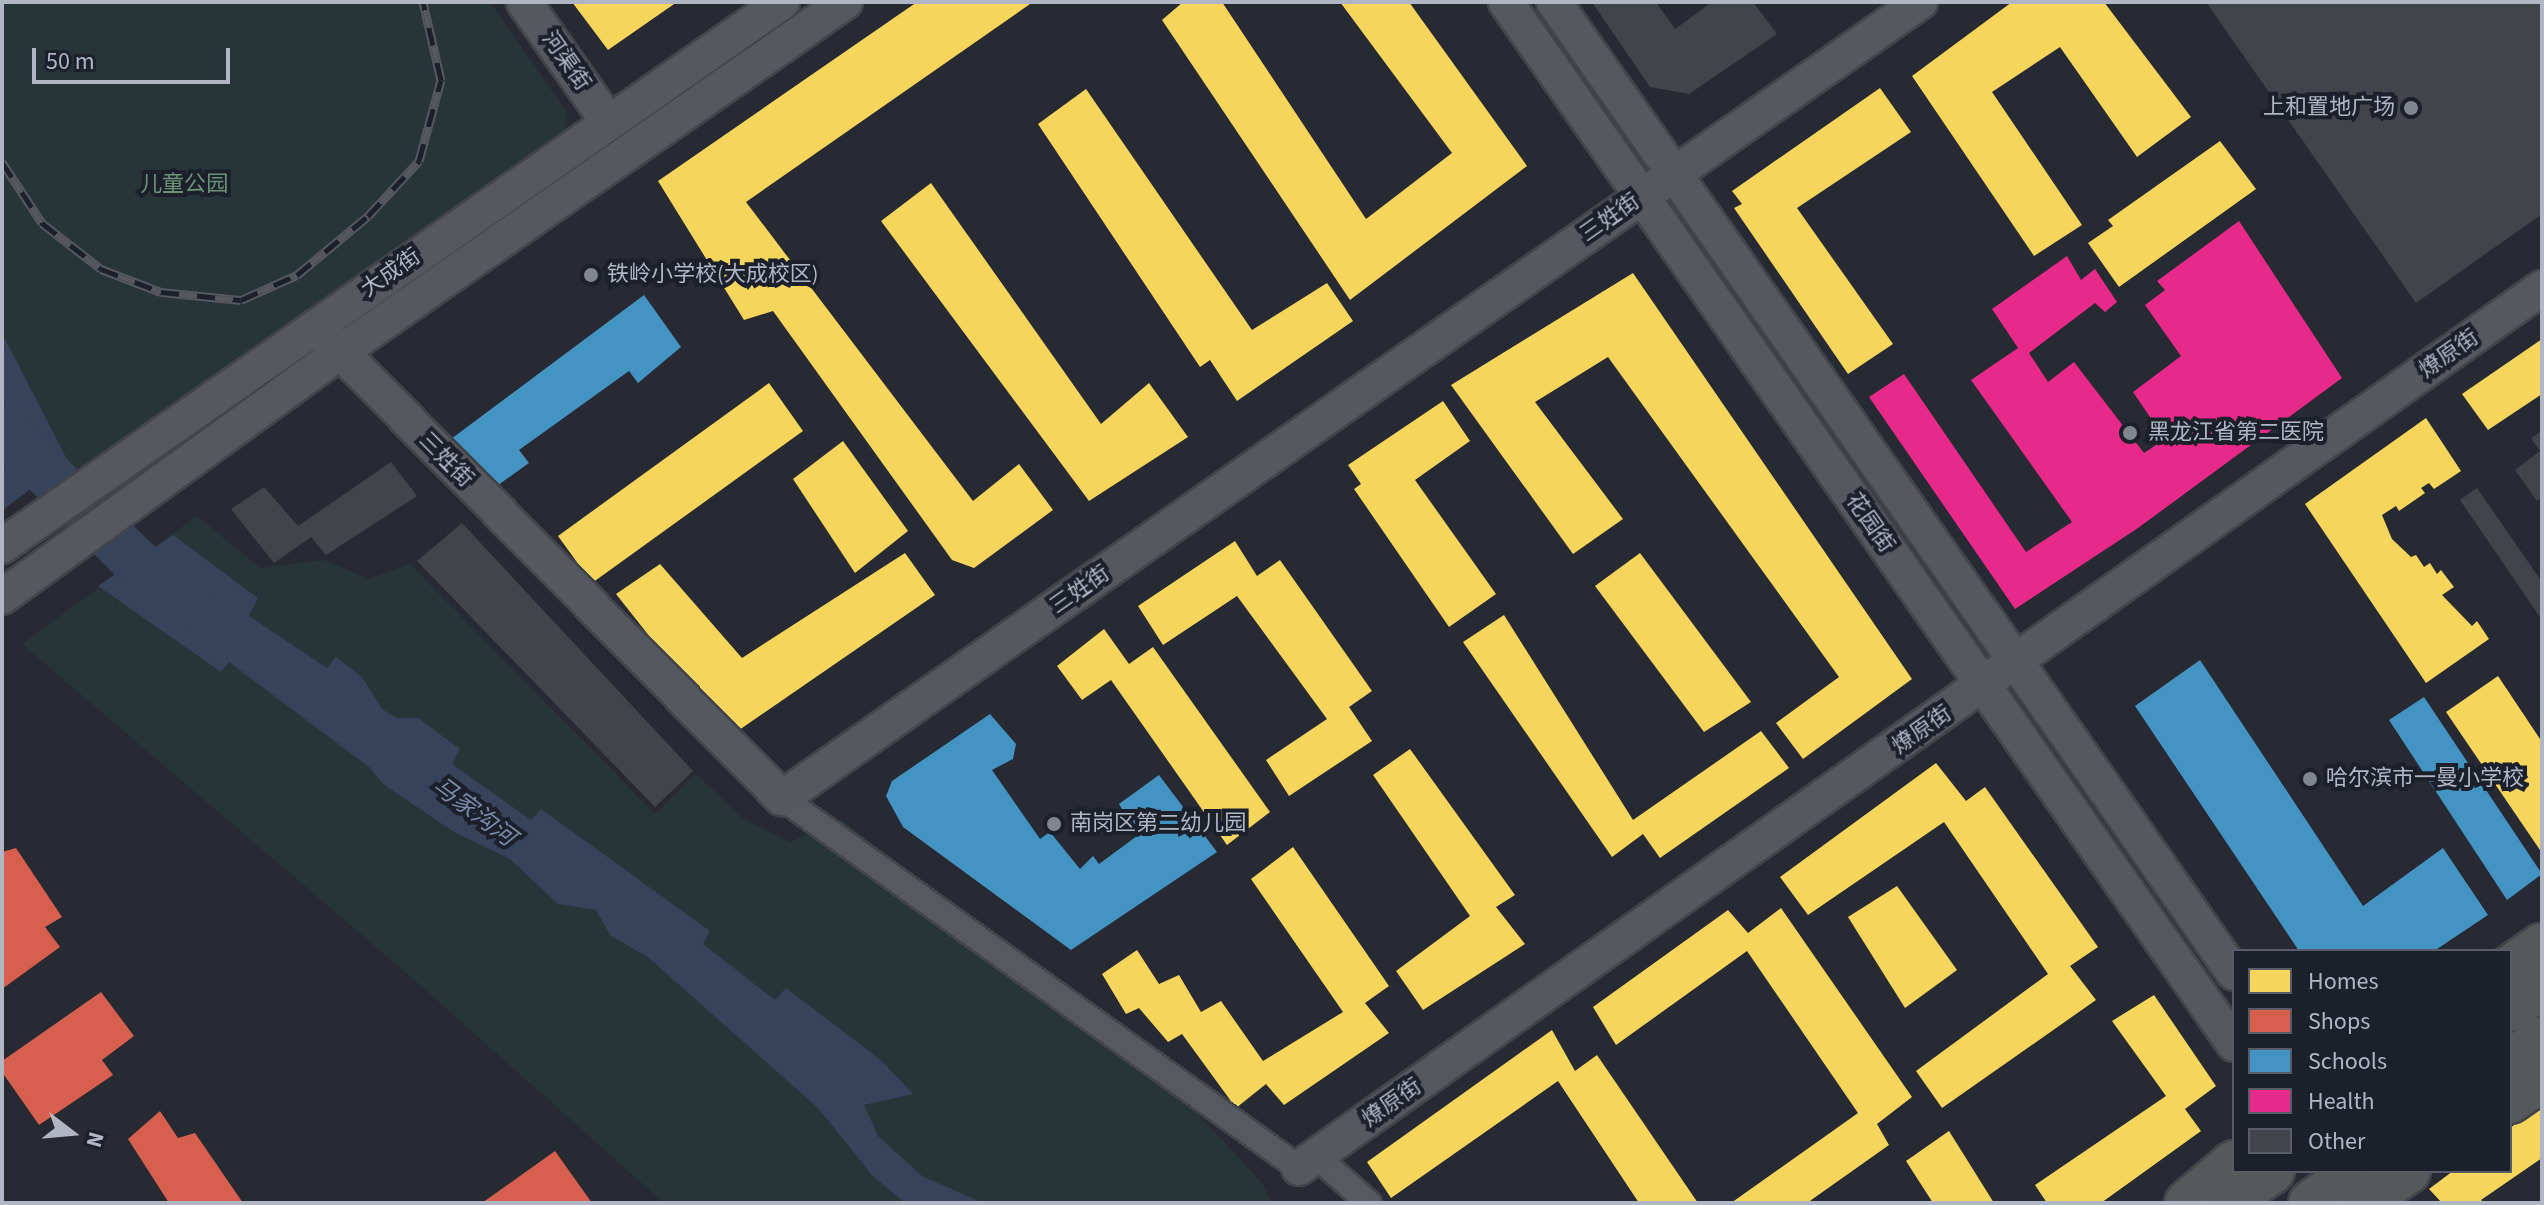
<!DOCTYPE html>
<meta charset="utf-8">
<style>
body{margin:0}
#map{position:relative;width:2544px;height:1205px;overflow:hidden;background:#272a32;font-family:"Source Sans 3","Noto Sans SC",sans-serif}
div>[style]{position:absolute}
[style*='--x']{left:calc(var(--x)*1px);top:calc(var(--y)*1px);width:calc(var(--w)*1px);rotate:calc(var(--a)*1deg)}
.green>*{inset:0;background:#273539}
.water>*{inset:0;background:#37435a}
.homes>*{inset:0;background:#f6d55c}
.shops>*{inset:0;background:#d6604d}
.schools>*{inset:0;background:#4393c3}
.health>*{inset:0;background:#e7298a}
.river>*{height:48px;margin:-24px;padding:0 24px;transform-origin:24px;border-radius:24px;background:#37435a}
.building>*{inset:0;background:#41444b}
.roads{filter:drop-shadow(2px 0 #42454b) drop-shadow(-2px 0 #42454b) drop-shadow(0 2px #42454b) drop-shadow(0 -2px #42454b)}
.street>*{height:24px;margin:-12px;padding:0 12px;transform-origin:12px;border-radius:12px;background:#575960}
.secondary>*{height:34px;margin:-17px;padding:0 17px;transform-origin:17px;border-radius:17px;background:#55585f}
.highway>*{height:44px;margin:-22px;padding:0 22px;transform-origin:22px;border-radius:22px;background:#56585a}
.rail>*{height:9px;margin-top:-4.5px;transform-origin:0;background:repeating-linear-gradient(90deg,#1b202b 0 18px,#55585e 0 36px);box-sizing:border-box;border-block:2px solid #55585e}
.dots>*{width:22px;height:22px;translate:-50% -50%;box-sizing:border-box;border:4px solid #1b202b;border-radius:50%}
span{translate:-50% -50%;white-space:nowrap;text-align:center;line-height:1.15;-webkit-text-stroke:8px #1b202b;paint-order:stroke}
.street-label{font-size:22px;color:#b0b6c3}
.poi-label{font-size:22px;color:#b0b6c3}
.right{translate:-100% -50%;text-align:right}
.left{translate:0 -50%;text-align:left}
.park-label{font-size:22px;color:#6a9277}
.water-label{font-size:24px;color:#7b8aa9;font-style:italic}
.frame{position:absolute;inset:0;border:4px solid #b0b6c3;pointer-events:none}
.legend{position:absolute;left:2232px;top:949px;width:280px;height:224px;box-sizing:border-box;background:#1b202b;border:2px solid #575c68;margin:0;padding:10px 14px;list-style:none;font-size:24px;color:#b0b6c3}
.legend li{display:flex;align-items:center;gap:16px;height:40px}
.legend b{width:40px;border:2px solid #575c68}
.north{position:absolute;left:32px;top:1093px;width:80px;height:80px;-webkit-text-stroke:6px #1b202b;paint-order:stroke;rotate:106deg;font-size:22px;font-weight:700;line-height:32px;text-align:center;color:#b0b6c3}
.north::after{content:'';display:block;margin:auto;width:28px;height:36px;background:#b0b6c3;clip-path:polygon(50% 0,100% 100%,50% 72%,0 100%)}
.scale{position:absolute;left:32px;top:48px;width:198px;height:36px;box-sizing:border-box;border:4px solid #b0b6c3;border-top:0;padding-left:10px;font-size:24px;line-height:28px;white-space:nowrap;color:#b0b6c3;-webkit-text-stroke:6px #1b202b;paint-order:stroke}
</style>
<div id="map">
<div class="green">
<div style="clip-path:polygon(2px 2px,490px 2px,568px 114px,560px 146px,83px 475px,68px 461px,2px 333px)"></div>
<div style="clip-path:polygon(197px 516px,260px 568px,324px 560px,369px 579px,410px 564px,655px 814px,696px 774px,744px 819px,790px 842px,841px 819px,1172px 1086px,1263px 1184px,1271px 1203px,664px 1203px,410px 976px,22px 644px)"></div>
</div>
<div class="water">
<div style="clip-path:polygon(2px 333px,68px 461px,4px 509px,2px 506px)"></div>
<div style="clip-path:polygon(173px 535px,258px 598px,249px 616px,327px 668px,336px 657px,362px 677px,382px 709px,397px 718px,418px 718px,460px 749px,452px 764px,531px 820px,541px 809px,710px 931px,703px 944px,775px 1000px,786px 988px,882px 1061px,913px 1094px,864px 1105px,878px 1136px,922px 1176px,983px 1203px,905px 1203px,872px 1175px,818px 1108px,649px 958px,610px 935px,596px 910px,558px 904px,510px 859px,454px 832px,383px 784px,369px 767px,229px 662px,221px 672px,98px 586px)"></div>
</div>
<div class="homes">
<div style="clip-path:polygon(572px 2px,677px 2px,608px 50px)"></div>
<div style="clip-path:polygon(917px 2px,1033px 2px,746px 202px,973px 501px,1019px 464px,1053px 510px,974px 568px,952px 560px,773px 311px,744px 320px,658px 181px)"></div>
<div style="clip-path:polygon(1183px 2px,1222px 2px,1366px 219px,1452px 153px,1340px 2px,1409px 2px,1527px 166px,1350px 300px,1162px 20px)"></div>
<div style="clip-path:polygon(2012px 2px,2104px 2px,2191px 117px,2137px 157px,2060px 47px,1992px 92px,2082px 225px,2034px 256px,1912px 76px)"></div>
<div style="clip-path:polygon(1880px 88px,1911px 132px,1797px 208px,1893px 344px,1848px 374px,1734px 208px,1742px 204px,1732px 191px)"></div>
<div style="clip-path:polygon(1086px 89px,1252px 330px,1327px 283px,1353px 321px,1237px 401px,1210px 360px,1200px 367px,1038px 124px)"></div>
<div style="clip-path:polygon(2220px 141px,2256px 189px,2119px 287px,2088px 243px,2113px 226px,2108px 220px)"></div>
<div style="clip-path:polygon(931px 183px,1101px 424px,1149px 383px,1188px 437px,1089px 501px,881px 221px)"></div>
<div style="clip-path:polygon(1633px 273px,1912px 679px,1803px 759px,1776px 723px,1839px 677px,1608px 357px,1535px 402px,1623px 519px,1573px 554px,1451px 385px)"></div>
<div style="clip-path:polygon(2542px 339px,2542px 394px,2488px 430px,2462px 394px)"></div>
<div style="clip-path:polygon(769px 383px,803px 431px,592px 583px,558px 536px)"></div>
<div style="clip-path:polygon(1443px 401px,1470px 441px,1415px 480px,1496px 594px,1449px 627px,1354px 489px,1361px 484px,1348px 465px)"></div>
<div style="clip-path:polygon(2426px 418px,2461px 471px,2434px 489px,2429px 483px,2421px 488px,2425px 493px,2399px 511px,2396px 506px,2382px 515px,2392px 539px,2411px 557px,2416px 555px,2424px 567px,2430px 563px,2437px 574px,2441px 570px,2454px 587px,2442px 595px,2472px 626px,2477px 621px,2489px 639px,2426px 683px,2305px 504px)"></div>
<div style="clip-path:polygon(843px 441px,908px 531px,855px 573px,793px 479px)"></div>
<div style="clip-path:polygon(1235px 541px,1257px 576px,1280px 560px,1372px 691px,1349px 707px,1372px 741px,1289px 796px,1266px 760px,1327px 719px,1237px 596px,1163px 645px,1138px 606px)"></div>
<div style="clip-path:polygon(905px 553px,935px 595px,729px 737px,616px 594px,660px 564px,742px 658px)"></div>
<div style="clip-path:polygon(1640px 553px,1751px 702px,1704px 732px,1595px 586px)"></div>
<div style="clip-path:polygon(1504px 615px,1633px 820px,1761px 731px,1789px 768px,1660px 858px,1643px 834px,1612px 857px,1463px 642px)"></div>
<div style="clip-path:polygon(1104px 629px,1129px 664px,1153px 647px,1270px 812px,1227px 845px,1111px 680px,1082px 700px,1057px 666px)"></div>
<div style="clip-path:polygon(2498px 676px,2542px 742px,2542px 853px,2446px 712px)"></div>
<div style="clip-path:polygon(1410px 749px,1515px 895px,1496px 907px,1525px 944px,1423px 1010px,1396px 971px,1470px 916px,1373px 775px)"></div>
<div style="clip-path:polygon(1936px 763px,1966px 801px,1985px 787px,2098px 947px,2070px 966px,2096px 1000px,1942px 1108px,1916px 1071px,2048px 974px,1944px 822px,1808px 915px,1780px 877px)"></div>
<div style="clip-path:polygon(1293px 847px,1389px 986px,1365px 1003px,1389px 1033px,1284px 1105px,1266px 1084px,1236px 1108px,1182px 1034px,1168px 1042px,1139px 1008px,1126px 1014px,1102px 974px,1137px 950px,1159px 984px,1179px 975px,1201px 1012px,1221px 1001px,1263px 1061px,1343px 1012px,1251px 879px)"></div>
<div style="clip-path:polygon(1897px 886px,1957px 970px,1905px 1008px,1848px 917px)"></div>
<div style="clip-path:polygon(1781px 908px,1912px 1097px,1877px 1124px,1889px 1145px,1807px 1203px,1731px 1203px,1858px 1113px,1747px 951px,1616px 1045px,1593px 1007px,1728px 910px,1748px 933px)"></div>
<div style="clip-path:polygon(2154px 995px,2216px 1086px,2185px 1109px,2201px 1131px,2101px 1203px,2047px 1203px,2035px 1185px,2166px 1096px,2112px 1021px)"></div>
<div style="clip-path:polygon(1552px 1030px,1575px 1071px,1597px 1055px,1698px 1203px,1639px 1203px,1558px 1081px,1391px 1198px,1367px 1162px)"></div>
<div style="clip-path:polygon(2542px 1105px,2542px 1158px,2481px 1200px,2484px 1203px,2442px 1203px,2429px 1189px,2453px 1171px,2510px 1171px,2510px 1128px)"></div>
<div style="clip-path:polygon(1949px 1131px,1994px 1203px,1933px 1203px,1906px 1161px)"></div>
</div>
<div class="shops">
<div style="clip-path:polygon(16px 848px,62px 917px,45px 927px,60px 947px,2px 989px,2px 852px)"></div>
<div style="clip-path:polygon(101px 992px,134px 1036px,102px 1060px,113px 1075px,39px 1125px,2px 1072px,2px 1061px)"></div>
<div style="clip-path:polygon(160px 1111px,178px 1138px,195px 1133px,243px 1203px,169px 1203px,128px 1139px)"></div>
<div style="clip-path:polygon(555px 1151px,592px 1203px,482px 1203px)"></div>
</div>
<div class="schools">
<div style="clip-path:polygon(644px 295px,681px 347px,638px 383px,629px 371px,519px 450px,529px 463px,487px 493px,451px 439px)"></div>
<div style="clip-path:polygon(2200px 660px,2363px 906px,2443px 848px,2488px 915px,2434px 951px,2299px 951px,2135px 706px)"></div>
<div style="clip-path:polygon(2424px 697px,2542px 874px,2507px 900px,2389px 720px)"></div>
<div style="clip-path:polygon(990px 714px,1016px 744px,1013px 759px,992px 770px,1040px 839px,1050px 832px,1080px 869px,1093px 856px,1099px 864px,1137px 836px,1119px 804px,1159px 775px,1217px 852px,1071px 950px,903px 827px,886px 796px,892px 781px)"></div>
</div>
<div class="health">
<div style="clip-path:polygon(2239px 221px,2342px 378px,2138px 528px,2015px 609px,1869px 397px,1904px 374px,2026px 552px,2072px 522px,1971px 380px,2018px 348px,1992px 309px,2067px 256px,2081px 280px,2095px 269px,2117px 302px,2105px 312px,2095px 303px,2029px 353px,2048px 382px,2074px 362px,2144px 453px,2165px 439px,2133px 392px,2181px 356px,2145px 305px,2165px 290px,2157px 281px)"></div>
</div>
<div class="river">
<div style="--x:2;--y:428;--w:188;--a:45"></div>
<div style="--x:135;--y:561;--w:67;--a:36.5"></div>
</div>
<div class="building">
<div style="clip-path:polygon(1592px 2px,1656px 2px,1675px 29px,1712px 2px,1753px 2px,1777px 34px,1689px 94px,1650px 87px)"></div>
<div style="clip-path:polygon(2206px 2px,2542px 2px,2542px 214px,2416px 303px)"></div>
<div style="clip-path:polygon(2542px 431px,2542px 497px,2537px 501px,2515px 470px,2540px 451px,2531px 438px)"></div>
<div style="clip-path:polygon(391px 462px,417px 496px,326px 555px,311px 537px,274px 563px,231px 509px,264px 487px,298px 526px)"></div>
<div style="clip-path:polygon(2477px 488px,2542px 582px,2542px 620px,2460px 500px)"></div>
<div style="clip-path:polygon(462px 523px,693px 771px,655px 807px,417px 561px)"></div>
</div>
<div class="roads">
<div class="street">
<div style="--x:782;--y:798;--w:636;--a:35.59"></div>
<div style="--x:1316;--y:1156;--w:71;--a:41.6"></div>
</div>
<div class="secondary">
<div style="--x:524;--y:2;--w:144;--a:54.9"></div>
<div style="--x:1506;--y:2;--w:1271;--a:55.06"></div>
<div style="--x:1554;--y:2;--w:1185;--a:55"></div>
<div style="--x:316;--y:327;--w:663;--a:45.31"></div>
<div style="--x:782;--y:798;--w:1389;--a:-34.97"></div>
<div style="--x:2;--y:546;--w:951;--a:-34.89"></div>
<div style="--x:2;--y:597;--w:416;--a:-35.9"></div>
<div style="--x:339;--y:353;--w:616;--a:-34.75"></div>
<div style="--x:1299;--y:1168;--w:1523;--a:-35.3"></div>
</div>
<div class="highway">
<div style="--x:2510;--y:968;--w:39;--a:-35"></div>
<div style="--x:2510;--y:1009;--w:39;--a:-35"></div>
<div style="--x:2510;--y:1062;--w:39;--a:-36"></div>
<div style="--x:2510;--y:1101;--w:39;--a:-35"></div>
<div style="--x:2187;--y:1203;--w:62;--a:-40.4"></div>
<div style="--x:2225;--y:1203;--w:57;--a:-34.2"></div>
<div style="--x:2311;--y:1203;--w:55;--a:-35.4"></div>
<div style="--x:2361;--y:1203;--w:57;--a:-34.2"></div>
</div>
</div>
<div class="rail">
<div style="--x:2;--y:162;--w:73;--a:56.7"></div>
<div style="--x:42;--y:223;--w:75;--a:37.9"></div>
<div style="--x:101;--y:269;--w:64;--a:21"></div>
<div style="--x:161;--y:292;--w:80;--a:5.7"></div>
<div style="--x:241;--y:300;--w:61;--a:-24.1"></div>
<div style="--x:297;--y:275;--w:92;--a:-39.7"></div>
<div style="--x:368;--y:216;--w:75;--a:-47.2"></div>
<div style="--x:419;--y:161;--w:84;--a:-74.8"></div>
<div style="--x:441;--y:80;--w:80;--a:-103"></div>
</div>
<div class="dots">
<div style="left:2411px;top:108px;background:#808590"></div>
<div style="left:591px;top:275px;background:#808590"></div>
<div style="left:2130px;top:433px;background:#808590"></div>
<div style="left:2310px;top:779px;background:#808590"></div>
<div style="left:1054px;top:824px;background:#808590"></div>
</div>
<div class="street-label">
<span style="left:566px;top:61px;rotate:55deg">河渠街</span>
<span style="left:1610px;top:218px;rotate:-35deg">三姓街</span>
<span style="left:391px;top:273px;rotate:-35deg">大成街</span>
<span style="left:2449px;top:354px;rotate:-35deg">燎原街</span>
<span style="left:446px;top:460px;rotate:45deg">三姓街</span>
<span style="left:1870px;top:523px;rotate:55deg">花园街</span>
<span style="left:1080px;top:590px;rotate:-35deg">三姓街</span>
<span style="left:1922px;top:730px;rotate:-35deg">燎原街</span>
<span style="left:1392px;top:1103px;rotate:-35deg">燎原街</span>
</div>
<div class="poi-label">
<span class="right" style="left:2395px;top:108px">上和置地广场</span>
<span class="left" style="left:607px;top:275px">铁岭小学校(大成校区)</span>
<span class="left" style="left:2148px;top:433px">黑龙江省第二医院</span>
<span class="left" style="left:2326px;top:779px">哈尔滨市一曼小学校</span>
<span class="left" style="left:1070px;top:824px">南岗区第二幼儿园</span>
</div>
<div class="park-label">
<span style="left:184px;top:185px">儿童公园</span>
</div>
<div class="water-label">
<span style="left:474px;top:812px;rotate:37deg">马家沟河</span>
</div>
<div class="frame"></div>
<ul class="legend">
<li><b style="height:22px;background:#f6d55c"></b>Homes</li>
<li><b style="height:22px;background:#d6604d"></b>Shops</li>
<li><b style="height:22px;background:#4393c3"></b>Schools</li>
<li><b style="height:22px;background:#e7298a"></b>Health</li>
<li><b style="height:22px;background:#41444b"></b>Other</li>
</ul>
<div class="north">N</div>
<div class="scale">50 m</div>
</div>
